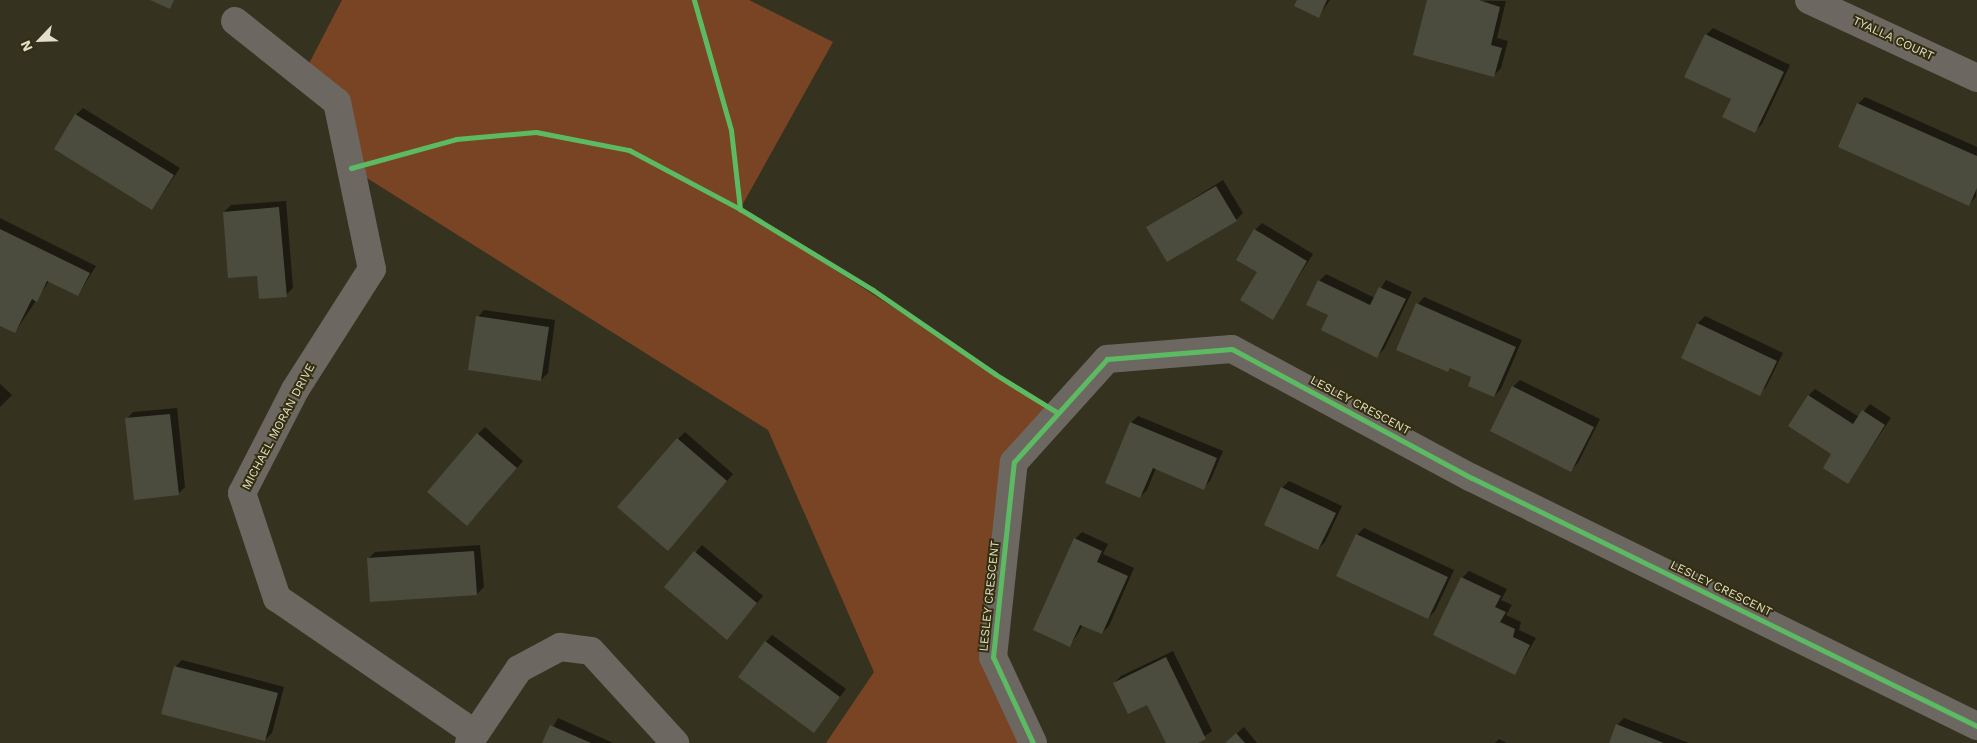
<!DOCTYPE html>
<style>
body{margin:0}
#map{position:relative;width:1977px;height:743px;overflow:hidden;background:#363220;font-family:"Work Sans",sans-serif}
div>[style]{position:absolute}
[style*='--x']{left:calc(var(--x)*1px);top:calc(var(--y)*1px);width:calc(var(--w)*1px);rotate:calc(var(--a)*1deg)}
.green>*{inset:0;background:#794424}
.shadow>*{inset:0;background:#0007}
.building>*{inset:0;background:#4b4c3e}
.street>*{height:28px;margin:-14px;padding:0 14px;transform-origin:14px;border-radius:14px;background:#6c6861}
.cycleway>*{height:5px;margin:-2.5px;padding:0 2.5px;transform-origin:2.5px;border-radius:2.5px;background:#5cba63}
span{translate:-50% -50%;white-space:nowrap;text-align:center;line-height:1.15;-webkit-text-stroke:4px #332e0e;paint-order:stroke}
.street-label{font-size:12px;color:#e1decc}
.north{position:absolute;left:15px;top:15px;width:50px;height:50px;-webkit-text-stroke:4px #332e0e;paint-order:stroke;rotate:246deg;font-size:14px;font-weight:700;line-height:20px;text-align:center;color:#e1decc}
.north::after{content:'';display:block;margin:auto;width:18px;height:22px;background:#e1decc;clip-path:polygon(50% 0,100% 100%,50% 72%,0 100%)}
</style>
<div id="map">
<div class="green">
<div style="clip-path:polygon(342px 0,749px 0,833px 42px,740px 209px,1058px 413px,1014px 462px,993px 657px,1033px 743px,826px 743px,874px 672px,768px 430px,351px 168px,337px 102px,303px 75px)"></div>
</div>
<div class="shadow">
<div style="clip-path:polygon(1298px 0,1330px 0,1319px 16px)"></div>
<div style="clip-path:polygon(1428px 0,1506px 1px,1497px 38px,1508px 41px,1501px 68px,1494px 75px)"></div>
<div style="clip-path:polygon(1713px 28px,1790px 65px,1762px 124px,1755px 131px,1732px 98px,1706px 35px)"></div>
<div style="clip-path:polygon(1865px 97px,1977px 147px,1976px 197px,1969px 204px,1858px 104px)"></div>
<div style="clip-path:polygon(83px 108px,180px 168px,152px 209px,76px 115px)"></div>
<div style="clip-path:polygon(1223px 180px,1243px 213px,1236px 220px,1148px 227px)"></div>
<div style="clip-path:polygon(286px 201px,293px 288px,286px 295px,258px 275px,224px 212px,231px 205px)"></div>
<div style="clip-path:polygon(0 218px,96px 266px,78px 295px,49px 281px,15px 332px,0 325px)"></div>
<div style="clip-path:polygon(1262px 223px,1313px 254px,1272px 318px,1258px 271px,1255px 230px)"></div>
<div style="clip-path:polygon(1326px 274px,1375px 298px,1386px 280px,1412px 292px,1384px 349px,1377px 356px,1330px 315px,1319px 281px)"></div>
<div style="clip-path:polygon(1424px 297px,1522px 340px,1501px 389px,1494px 396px,1473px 377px,1451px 367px,1447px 371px,1418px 304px)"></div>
<div style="clip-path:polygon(484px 310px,555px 320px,548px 373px,541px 380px,478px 317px)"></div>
<div style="clip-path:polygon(1705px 316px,1783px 353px,1766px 387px,1759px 394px,1683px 357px,1698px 323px)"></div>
<div style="clip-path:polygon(1520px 380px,1600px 419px,1578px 463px,1571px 470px,1513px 387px)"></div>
<div style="clip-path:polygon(0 384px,12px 395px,0 407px)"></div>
<div style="clip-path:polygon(1815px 389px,1859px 417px,1870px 404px,1891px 418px,1848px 482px,1808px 396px)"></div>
<div style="clip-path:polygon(177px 408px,185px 487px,178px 494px,127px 419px,133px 412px)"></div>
<div style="clip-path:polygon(1138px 416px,1223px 451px,1210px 481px,1203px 488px,1156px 468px,1147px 490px,1140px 497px,1131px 423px)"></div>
<div style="clip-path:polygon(485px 427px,523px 461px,474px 518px,478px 434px)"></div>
<div style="clip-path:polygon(685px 432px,733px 474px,674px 542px,678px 439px)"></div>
<div style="clip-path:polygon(1289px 481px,1342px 506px,1325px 542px,1318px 549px,1282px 488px)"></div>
<div style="clip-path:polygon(1364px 528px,1454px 570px,1435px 611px,1428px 618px,1357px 535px)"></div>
<div style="clip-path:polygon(1082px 532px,1108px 544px,1103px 554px,1134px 568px,1109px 626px,1102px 633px,1083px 625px,1070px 646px,1075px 539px)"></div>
<div style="clip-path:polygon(480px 545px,484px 587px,477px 594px,368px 559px,375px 552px)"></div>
<div style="clip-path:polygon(702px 545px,763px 596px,733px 631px,666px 587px)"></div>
<div style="clip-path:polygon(1469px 571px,1507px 589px,1501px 600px,1512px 605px,1506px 615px,1521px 622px,1519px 630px,1536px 638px,1515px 673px,1462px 578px)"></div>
<div style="clip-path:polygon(772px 635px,846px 689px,814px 731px,766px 642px)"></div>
<div style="clip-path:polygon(1173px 651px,1212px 731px,1195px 743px,1167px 743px,1148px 703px,1114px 683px,1121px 676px)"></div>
<div style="clip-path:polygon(182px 660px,284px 687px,272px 733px,265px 740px,175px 667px)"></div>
<div style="clip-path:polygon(558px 718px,613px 743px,544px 743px)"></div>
<div style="clip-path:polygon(1624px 718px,1689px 743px,1611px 743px,1617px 725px)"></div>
<div style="clip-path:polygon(1244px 727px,1257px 743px,1226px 743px)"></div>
<div style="clip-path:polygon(1499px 739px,1507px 743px,1495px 743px)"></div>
</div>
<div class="building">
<div style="clip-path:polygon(150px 0,174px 0,170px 9px)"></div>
<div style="clip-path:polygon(1297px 0,1327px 0,1319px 18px,1294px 6px)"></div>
<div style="clip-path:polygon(1427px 0,1479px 0,1500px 7px,1491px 45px,1502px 48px,1494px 77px,1413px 55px)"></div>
<div style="clip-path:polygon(1705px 34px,1784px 72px,1755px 133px,1722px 117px,1731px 99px,1684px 77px)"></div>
<div style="clip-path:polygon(1857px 103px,1977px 156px,1977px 188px,1969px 206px,1838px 147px)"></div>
<div style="clip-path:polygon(75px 114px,174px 175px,152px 210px,54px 149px)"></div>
<div style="clip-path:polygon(1216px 186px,1237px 221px,1167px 262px,1146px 227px)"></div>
<div style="clip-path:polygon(279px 207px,287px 297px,259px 299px,257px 276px,228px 278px,223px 212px)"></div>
<div style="clip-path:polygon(0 229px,90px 273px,78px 296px,47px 281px,37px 302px,32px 299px,15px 333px,0 326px)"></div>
<div style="clip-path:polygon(1254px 229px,1307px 261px,1273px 320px,1240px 300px,1257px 272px,1236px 260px)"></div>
<div style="clip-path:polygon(1318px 280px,1370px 305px,1379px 287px,1406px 299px,1377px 358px,1321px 330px,1328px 315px,1306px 305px)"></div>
<div style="clip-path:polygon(1416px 303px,1516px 347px,1494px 397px,1468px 386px,1471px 377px,1450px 368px,1448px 372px,1396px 350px)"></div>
<div style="clip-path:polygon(476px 316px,549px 327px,541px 381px,468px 370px)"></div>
<div style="clip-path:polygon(1697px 323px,1777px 361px,1760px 396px,1681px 358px)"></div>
<div style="clip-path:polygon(1512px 386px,1594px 427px,1571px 472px,1490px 431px)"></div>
<div style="clip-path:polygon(1808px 395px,1853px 424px,1862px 410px,1885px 425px,1848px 484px,1823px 468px,1831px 454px,1788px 426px)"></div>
<div style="clip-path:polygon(170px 414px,179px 495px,134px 500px,125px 418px)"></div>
<div style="clip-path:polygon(1130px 422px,1217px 458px,1204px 490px,1153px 468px,1140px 498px,1105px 483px)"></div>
<div style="clip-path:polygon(477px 433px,517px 468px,467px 526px,427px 492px)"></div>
<div style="clip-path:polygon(677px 438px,727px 481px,668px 551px,617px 507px)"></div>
<div style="clip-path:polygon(1281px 487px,1336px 513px,1318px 550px,1264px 525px)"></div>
<div style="clip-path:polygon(1356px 534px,1448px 577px,1428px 619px,1336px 576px)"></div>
<div style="clip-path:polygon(1074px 538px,1102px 551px,1097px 562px,1128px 576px,1102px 634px,1080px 625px,1070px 647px,1033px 630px)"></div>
<div style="clip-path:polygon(474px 551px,477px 595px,370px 602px,367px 558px)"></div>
<div style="clip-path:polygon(694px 551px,757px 603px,727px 640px,664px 587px)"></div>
<div style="clip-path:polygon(1461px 577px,1501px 596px,1495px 607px,1506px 612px,1500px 622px,1515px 629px,1513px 637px,1530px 645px,1515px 675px,1433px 635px)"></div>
<div style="clip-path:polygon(765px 641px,840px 697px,814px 733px,738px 677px)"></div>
<div style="clip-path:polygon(1166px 657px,1206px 739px,1198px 743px,1166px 743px,1147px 705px,1128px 714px,1113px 683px)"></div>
<div style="clip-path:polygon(174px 666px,278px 693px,265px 741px,161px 714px)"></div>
<div style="clip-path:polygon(1616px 724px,1664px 743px,1609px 743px)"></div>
<div style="clip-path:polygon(550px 725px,591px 743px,542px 743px)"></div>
<div style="clip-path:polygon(1236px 733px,1245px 743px,1225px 743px)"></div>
</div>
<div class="street">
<div style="--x:1809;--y:0;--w:185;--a:24.9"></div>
<div style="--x:235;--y:21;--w:130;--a:38.5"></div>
<div style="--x:337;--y:102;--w:171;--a:78.2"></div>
<div style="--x:372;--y:269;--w:143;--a:122.5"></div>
<div style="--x:295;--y:390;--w:116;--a:117.2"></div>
<div style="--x:242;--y:493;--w:111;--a:71.6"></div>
<div style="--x:277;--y:598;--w:239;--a:34.4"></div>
<div style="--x:469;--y:743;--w:89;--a:-56"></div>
<div style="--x:519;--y:669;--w:47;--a:-28.2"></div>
<div style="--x:560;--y:647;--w:31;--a:7"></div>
<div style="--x:591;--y:651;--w:125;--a:47.6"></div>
<div style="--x:1033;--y:743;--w:95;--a:-114.9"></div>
<div style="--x:993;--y:657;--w:196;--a:-83.9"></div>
<div style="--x:1014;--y:462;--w:139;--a:-47.9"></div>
<div style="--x:1107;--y:359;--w:125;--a:-4.6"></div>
<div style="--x:1232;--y:349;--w:272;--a:28.3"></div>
<div style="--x:1472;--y:478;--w:563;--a:26.16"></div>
</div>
<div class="cycleway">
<div style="--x:694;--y:0;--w:135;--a:74.1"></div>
<div style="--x:731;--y:130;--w:80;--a:83.5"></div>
<div style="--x:351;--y:168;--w:109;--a:-15.4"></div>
<div style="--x:456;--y:139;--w:80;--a:-5"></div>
<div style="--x:536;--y:132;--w:95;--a:11"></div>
<div style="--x:629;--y:150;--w:126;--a:28"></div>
<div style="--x:740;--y:209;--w:156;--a:31.3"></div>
<div style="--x:873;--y:290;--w:148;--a:34.5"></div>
<div style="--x:995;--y:374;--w:74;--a:31.8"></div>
<div style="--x:1033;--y:743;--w:95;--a:-114.9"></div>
<div style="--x:993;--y:657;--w:196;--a:-83.9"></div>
<div style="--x:1014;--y:462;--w:139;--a:-47.9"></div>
<div style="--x:1107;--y:359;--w:125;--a:-4.6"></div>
<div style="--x:1232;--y:349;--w:272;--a:28.3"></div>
<div style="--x:1472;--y:478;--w:563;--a:26.16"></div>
</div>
<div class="street-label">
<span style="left:1893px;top:39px;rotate:25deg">TYALLA COURT</span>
<span style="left:1360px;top:406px;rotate:28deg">LESLEY CRESCENT</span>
<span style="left:279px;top:427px;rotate:-62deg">MICHAEL MORAN DRIVE</span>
<span style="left:1721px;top:589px;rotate:26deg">LESLEY CRESCENT</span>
<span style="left:990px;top:596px;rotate:-84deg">LESLEY CRESCENT</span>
</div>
<div class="north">N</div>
</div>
